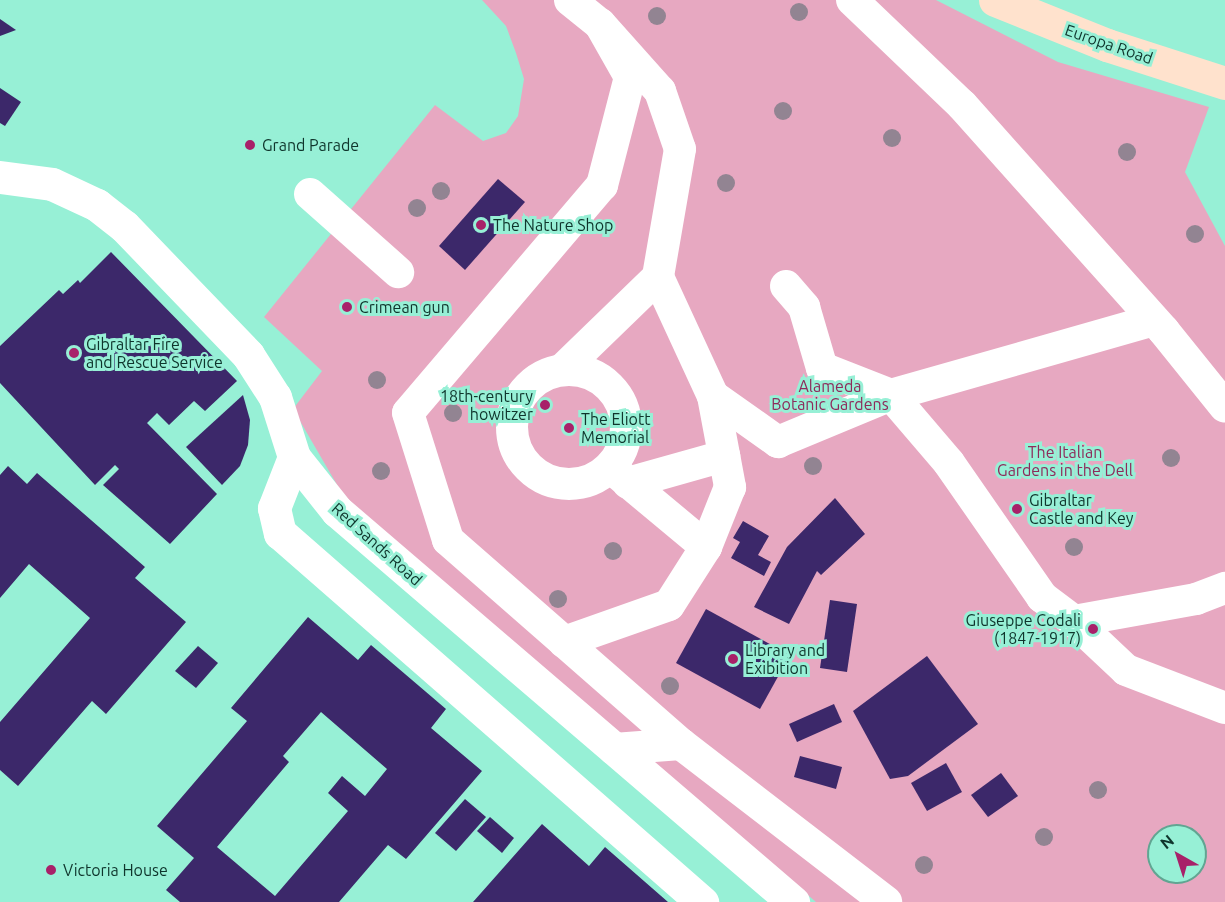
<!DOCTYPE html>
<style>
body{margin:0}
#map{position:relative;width:1225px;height:902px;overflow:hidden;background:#97f0d6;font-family:Ubuntu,sans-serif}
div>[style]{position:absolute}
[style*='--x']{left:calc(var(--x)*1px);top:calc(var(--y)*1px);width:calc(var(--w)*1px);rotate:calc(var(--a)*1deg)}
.green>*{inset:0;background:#e7a8c1}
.building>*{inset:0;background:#3c286a}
.pedestrian>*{height:32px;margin:-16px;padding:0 16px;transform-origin:16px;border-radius:16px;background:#fff}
.pedestrian>.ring{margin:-16px;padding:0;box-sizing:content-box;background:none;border:32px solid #fff;border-radius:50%}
.minor>*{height:33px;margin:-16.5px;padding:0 16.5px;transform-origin:16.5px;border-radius:16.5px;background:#fff}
.secondary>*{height:33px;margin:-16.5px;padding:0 16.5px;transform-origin:16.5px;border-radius:16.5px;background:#ffe2cd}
.trees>*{width:18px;height:18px;margin:-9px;border-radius:50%;background:#928492}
.dots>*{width:16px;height:16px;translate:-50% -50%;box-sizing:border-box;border:3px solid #97f0d6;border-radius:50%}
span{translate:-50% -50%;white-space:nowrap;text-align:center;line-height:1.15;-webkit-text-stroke:6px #97f0d6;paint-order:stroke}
.street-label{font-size:16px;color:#0f352c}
.poi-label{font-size:16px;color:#0f352c}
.left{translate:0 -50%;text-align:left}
.right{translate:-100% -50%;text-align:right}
.park-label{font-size:16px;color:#8d2b5b}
.north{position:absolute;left:1147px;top:824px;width:60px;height:60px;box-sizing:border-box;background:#97f0d6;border:2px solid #61a592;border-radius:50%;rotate:321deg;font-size:16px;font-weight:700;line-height:24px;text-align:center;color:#0f352c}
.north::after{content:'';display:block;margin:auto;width:21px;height:27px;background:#a82169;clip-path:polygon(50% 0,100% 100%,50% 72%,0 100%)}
</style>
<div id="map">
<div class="green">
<div style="clip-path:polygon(evenodd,482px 0,936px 0,1058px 62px,1209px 107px,1185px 172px,1225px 246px,1225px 902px,816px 902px,347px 502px,293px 409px,322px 371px,264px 317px,435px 105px,483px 141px,506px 133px,518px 116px,524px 79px,516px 53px,506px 26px,482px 0,1159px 836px,1195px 836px,1195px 872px,1159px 872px,1159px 836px)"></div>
</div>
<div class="building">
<div style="clip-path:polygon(0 19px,16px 30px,0 36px)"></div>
<div style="clip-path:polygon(0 88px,21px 102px,5px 126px,0 123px)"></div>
<div style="clip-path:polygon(498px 179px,525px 202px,465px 270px,439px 246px)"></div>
<div style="clip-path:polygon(111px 252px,237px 381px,205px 411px,194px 401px,169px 425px,157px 413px,147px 423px,217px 494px,170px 544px,103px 485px,119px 469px,115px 465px,95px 485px,0 383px,0 346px,59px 290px,63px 294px,78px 280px,80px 283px)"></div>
<div style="clip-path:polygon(243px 395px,250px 420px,248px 445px,240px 466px,222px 485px,186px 447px)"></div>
<div style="clip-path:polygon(8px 466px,27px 484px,37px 473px,145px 567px,135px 578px,186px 622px,106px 714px,92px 701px,18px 786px,0 770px,0 722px,90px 618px,29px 564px,0 598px,0 475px)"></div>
<div style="clip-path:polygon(835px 498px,865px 534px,821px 575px,817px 571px,789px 624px,754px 607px,787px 547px)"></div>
<div style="clip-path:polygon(743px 521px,769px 536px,758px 555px,771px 562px,764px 576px,731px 558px,740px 542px,733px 538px)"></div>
<div style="clip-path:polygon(830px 600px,857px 604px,847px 672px,820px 668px)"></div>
<div style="clip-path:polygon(706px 609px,790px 655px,760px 709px,676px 663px)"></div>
<div style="clip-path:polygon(evenodd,308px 617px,358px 660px,371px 645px,446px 709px,431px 728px,482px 771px,406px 859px,388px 845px,339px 902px,180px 902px,166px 890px,194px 858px,157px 826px,247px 721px,231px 708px,308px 617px,321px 712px,387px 769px,365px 796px,342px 776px,328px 793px,348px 811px,275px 896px,217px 847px,289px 762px,283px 756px,321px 712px)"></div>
<div style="clip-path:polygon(198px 646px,218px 663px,196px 688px,175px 671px)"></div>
<div style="clip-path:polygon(927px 656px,978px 724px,908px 776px,890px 779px,853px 711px)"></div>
<div style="clip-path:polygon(834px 704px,842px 722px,797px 742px,789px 724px)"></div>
<div style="clip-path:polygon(800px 756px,842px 767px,836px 789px,794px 777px)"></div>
<div style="clip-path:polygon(946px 763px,962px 792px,927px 811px,911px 783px)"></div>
<div style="clip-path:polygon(1001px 773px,1018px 796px,988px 817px,971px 795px)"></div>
<div style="clip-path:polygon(465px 799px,486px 817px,456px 851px,435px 833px)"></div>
<div style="clip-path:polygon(490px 817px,514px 838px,502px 853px,477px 831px)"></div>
<div style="clip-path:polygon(542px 824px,589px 866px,605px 847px,668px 902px,473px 902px)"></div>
</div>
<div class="pedestrian">
<div style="--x:570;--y:0;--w:38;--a:39"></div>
<div style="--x:600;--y:24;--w:90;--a:48.2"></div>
<div style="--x:660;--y:91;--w:61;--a:71"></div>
<div style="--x:680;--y:149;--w:130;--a:99.8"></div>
<div style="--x:658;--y:277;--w:131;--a:65.2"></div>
<div style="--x:713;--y:396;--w:93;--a:79.4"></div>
<div style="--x:730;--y:487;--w:65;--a:111.8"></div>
<div style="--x:852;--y:0;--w:152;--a:43.7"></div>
<div style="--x:962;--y:105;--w:303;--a:48.2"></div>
<div style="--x:1164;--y:331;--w:97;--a:51.2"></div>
<div style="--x:600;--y:24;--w:61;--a:60.5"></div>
<div style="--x:630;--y:77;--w:112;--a:104.5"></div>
<div style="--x:602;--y:185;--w:299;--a:130.4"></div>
<div style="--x:408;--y:413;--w:133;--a:72.5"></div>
<div style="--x:448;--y:540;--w:310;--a:41.2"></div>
<div style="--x:310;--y:194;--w:118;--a:41.6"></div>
<div style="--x:786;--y:286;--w:28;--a:49"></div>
<div style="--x:804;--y:307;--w:64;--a:73.6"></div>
<div style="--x:822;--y:368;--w:74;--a:21.4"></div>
<div style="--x:891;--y:395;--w:89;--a:49.5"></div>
<div style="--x:949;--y:463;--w:163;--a:55.2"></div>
<div style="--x:1042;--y:597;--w:40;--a:37"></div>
<div style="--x:1074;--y:621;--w:71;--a:43.3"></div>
<div style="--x:1126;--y:670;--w:106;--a:21"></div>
<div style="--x:562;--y:370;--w:134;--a:-44.1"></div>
<div class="ring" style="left:512px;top:370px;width:82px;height:82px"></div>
<div style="--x:713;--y:396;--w:80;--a:35.3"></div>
<div style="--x:778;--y:442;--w:122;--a:-22.6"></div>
<div style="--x:891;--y:395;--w:273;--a:-15.9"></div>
<div style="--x:628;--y:483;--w:100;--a:-15.7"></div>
<div style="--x:1074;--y:621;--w:124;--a:-10.2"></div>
<div style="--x:1196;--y:599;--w:31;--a:-21"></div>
<div style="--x:564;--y:642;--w:111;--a:-19.4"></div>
<div style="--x:669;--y:605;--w:69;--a:-57.5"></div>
<div style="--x:706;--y:547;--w:125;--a:-140.2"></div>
<div style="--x:614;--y:749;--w:67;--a:-4.3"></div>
<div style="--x:681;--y:744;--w:259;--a:37.6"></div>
</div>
<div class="minor">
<div style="--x:0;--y:177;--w:52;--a:7.7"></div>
<div style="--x:52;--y:184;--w:50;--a:25"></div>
<div style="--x:97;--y:205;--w:34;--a:38"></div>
<div style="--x:124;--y:226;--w:179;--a:46.1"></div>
<div style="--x:248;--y:355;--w:50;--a:57.3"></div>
<div style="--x:275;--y:397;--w:63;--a:72.4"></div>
<div style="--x:294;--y:457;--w:69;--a:51.5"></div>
<div style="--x:337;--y:511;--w:601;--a:40.61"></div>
<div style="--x:294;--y:457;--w:55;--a:111.4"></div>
<div style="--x:274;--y:508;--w:26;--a:77"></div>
<div style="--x:280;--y:533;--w:561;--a:41.17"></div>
</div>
<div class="secondary">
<div style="--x:995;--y:0;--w:121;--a:21.9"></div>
<div style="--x:1107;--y:45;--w:124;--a:17.9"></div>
</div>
<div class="trees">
<div style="left:799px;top:12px"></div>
<div style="left:657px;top:16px"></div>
<div style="left:783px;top:111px"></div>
<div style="left:892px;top:138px"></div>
<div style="left:1127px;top:152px"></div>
<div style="left:726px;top:183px"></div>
<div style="left:441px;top:191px"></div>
<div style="left:417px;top:208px"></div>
<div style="left:1195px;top:234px"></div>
<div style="left:377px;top:380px"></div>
<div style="left:453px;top:413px"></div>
<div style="left:1171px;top:458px"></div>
<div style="left:813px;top:466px"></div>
<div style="left:381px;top:471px"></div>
<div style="left:1074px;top:547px"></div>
<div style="left:613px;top:551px"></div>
<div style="left:558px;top:599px"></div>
<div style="left:670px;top:686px"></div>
<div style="left:1098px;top:790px"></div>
<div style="left:1044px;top:837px"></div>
<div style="left:924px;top:865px"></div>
</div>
<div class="dots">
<div style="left:250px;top:145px;background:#a82169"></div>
<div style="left:481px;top:225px;background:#a82169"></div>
<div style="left:347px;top:307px;background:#a82169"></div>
<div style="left:74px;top:353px;background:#a82169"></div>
<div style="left:545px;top:405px;background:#a82169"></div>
<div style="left:569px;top:428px;background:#a82169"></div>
<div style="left:1017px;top:509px;background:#a82169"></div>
<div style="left:1093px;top:629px;background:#a82169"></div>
<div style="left:733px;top:659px;background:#a82169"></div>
<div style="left:51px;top:870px;background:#a82169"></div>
</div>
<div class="street-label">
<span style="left:1109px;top:44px;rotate:19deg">Europa Road</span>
<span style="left:377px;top:544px;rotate:42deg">Red Sands Road</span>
</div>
<div class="poi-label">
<span class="left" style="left:262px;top:145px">Grand Parade</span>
<span class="left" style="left:493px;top:225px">The Nature Shop</span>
<span class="left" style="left:359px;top:307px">Crimean gun</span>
<span class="left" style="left:86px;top:353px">Gibraltar Fire<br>and Rescue Service</span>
<span class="right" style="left:533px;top:405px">18th-century<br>howitzer</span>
<span class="left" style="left:581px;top:428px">The Eliott<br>Memorial</span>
<span class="left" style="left:1029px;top:509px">Gibraltar<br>Castle and Key</span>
<span class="right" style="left:1081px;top:629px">Giuseppe Codali<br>(1847-1917)</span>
<span class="left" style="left:745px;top:659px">Library and<br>Exibition</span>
<span class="left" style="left:63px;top:870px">Victoria House</span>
</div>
<div class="park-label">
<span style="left:830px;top:395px">Alameda<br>Botanic Gardens</span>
<span style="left:1065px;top:461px">The Italian<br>Gardens in the Dell</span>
</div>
<div class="north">N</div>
</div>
